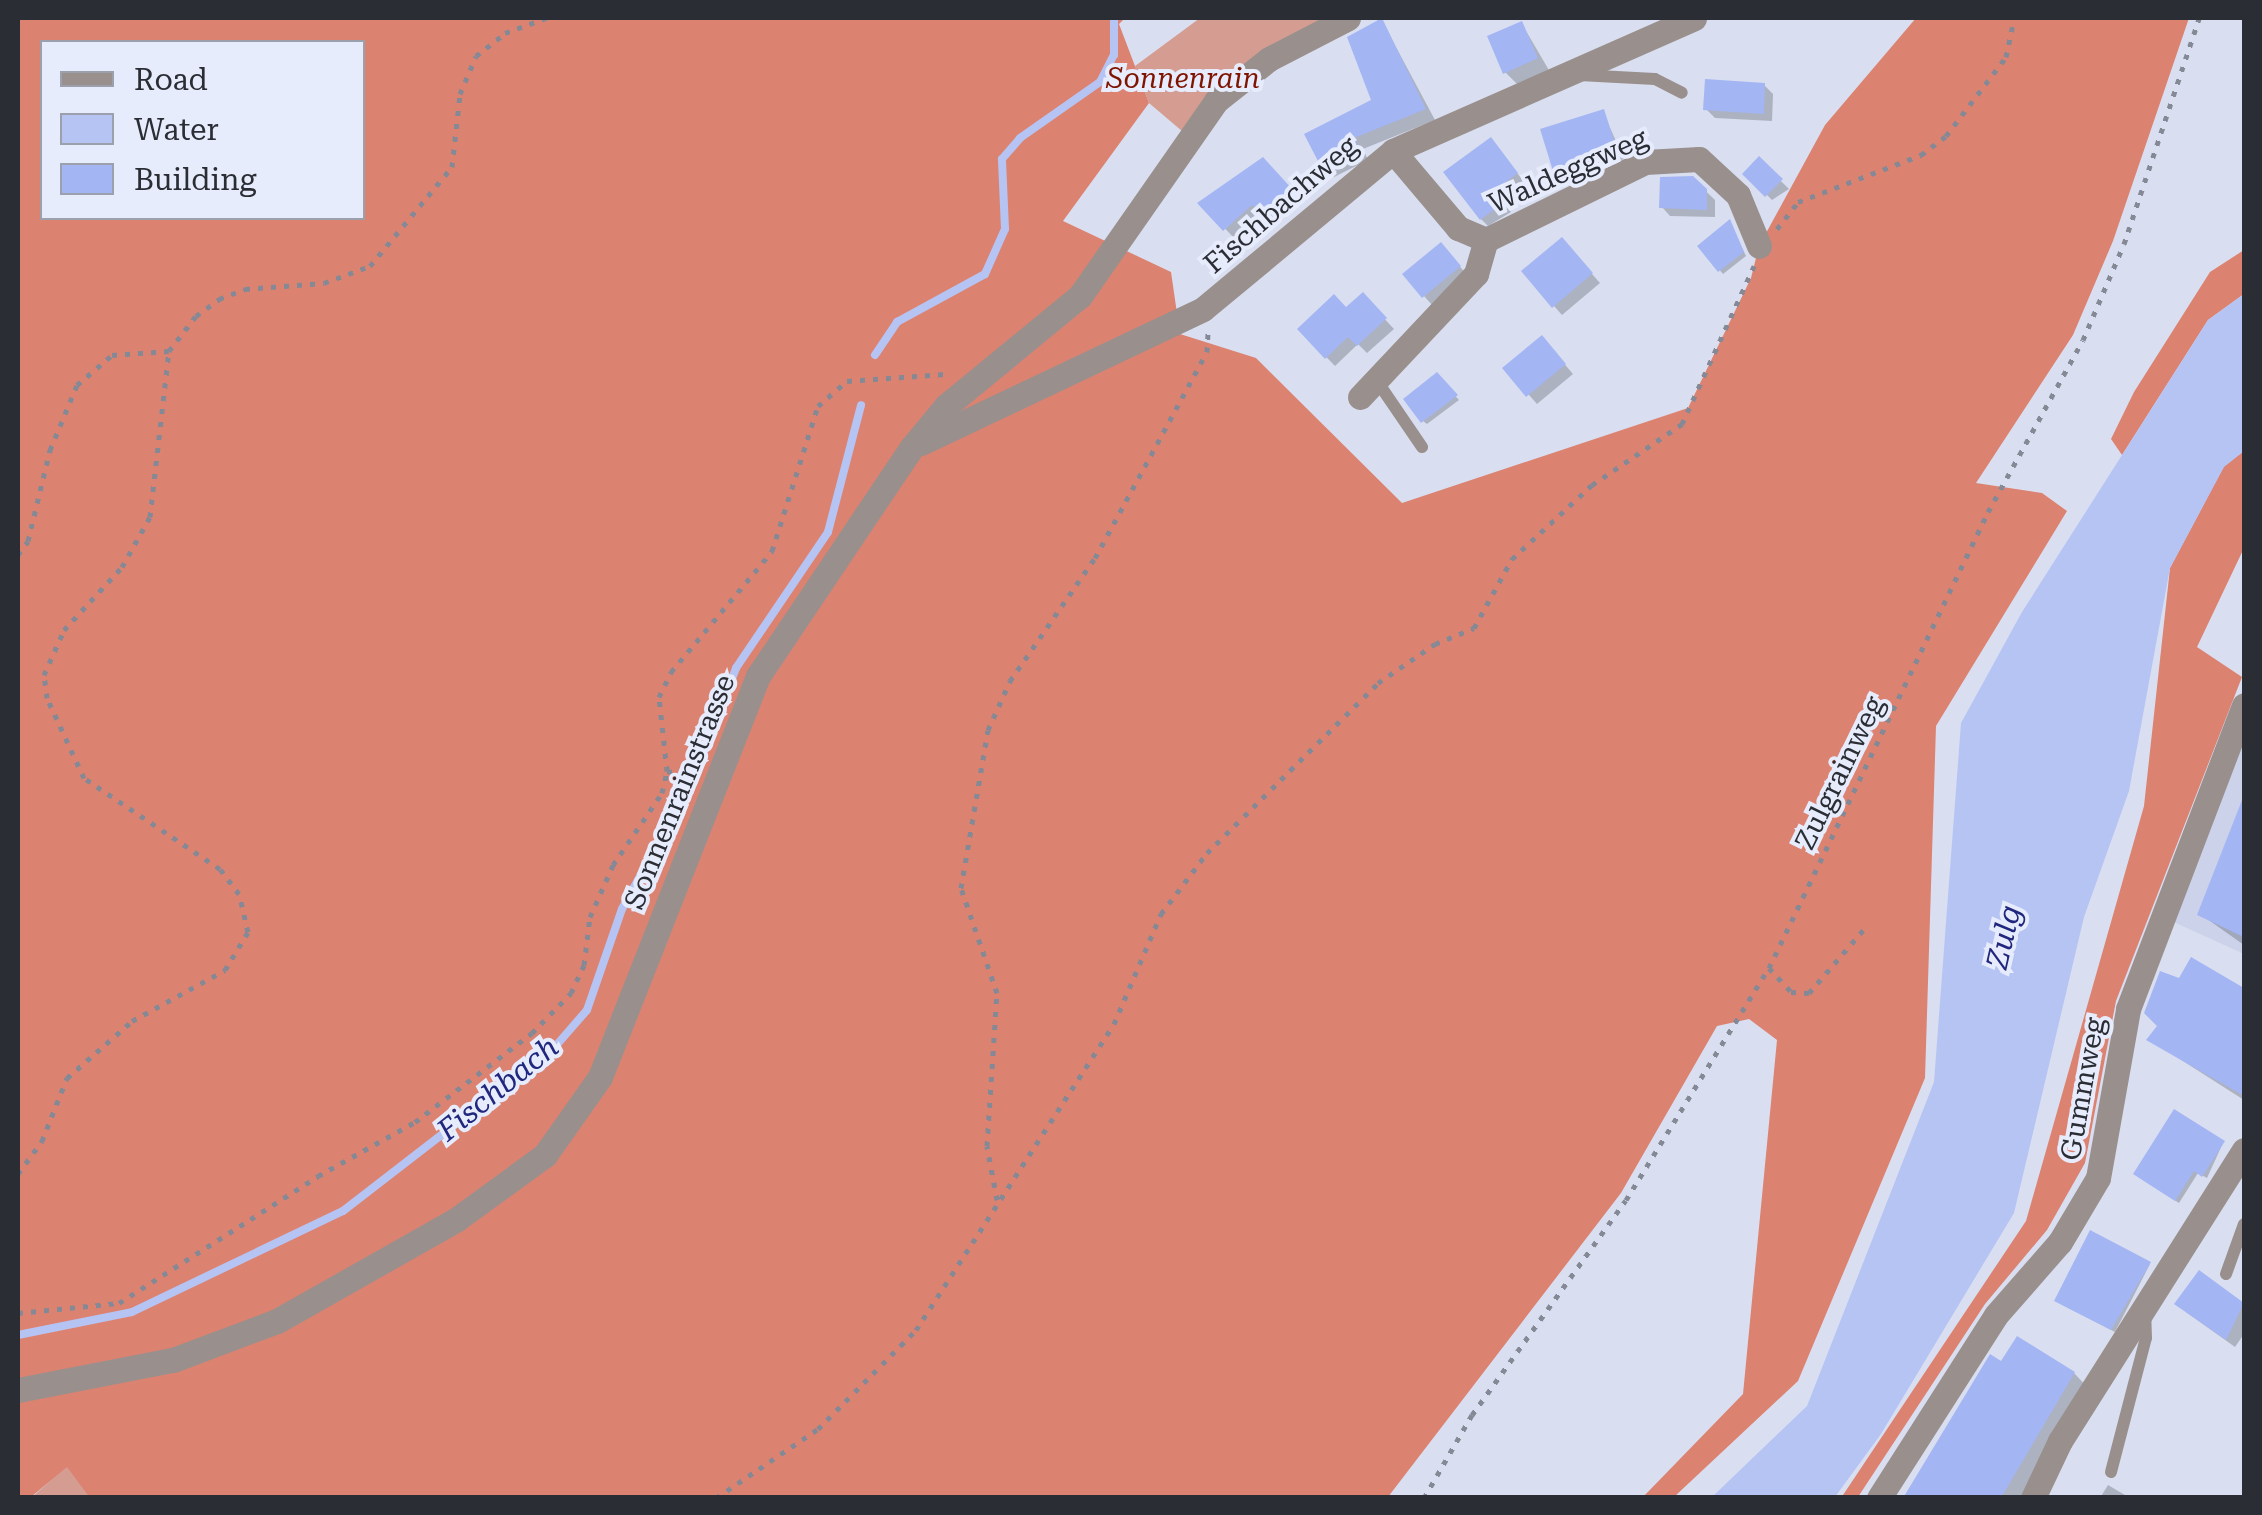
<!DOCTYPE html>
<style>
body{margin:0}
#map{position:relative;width:2262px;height:1515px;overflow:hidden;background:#d9dff0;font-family:"Roboto Serif",serif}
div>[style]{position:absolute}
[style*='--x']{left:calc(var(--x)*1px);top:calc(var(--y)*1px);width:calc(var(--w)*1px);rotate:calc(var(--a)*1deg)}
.built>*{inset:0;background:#cbd2ea}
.green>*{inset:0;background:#d59d91}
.forest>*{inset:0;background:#dc8270}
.water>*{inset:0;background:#b6c4f4}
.shadow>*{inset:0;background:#0003}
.stream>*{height:8px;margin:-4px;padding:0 4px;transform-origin:4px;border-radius:4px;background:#b6c4f4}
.building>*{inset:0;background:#a4b5f3}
.path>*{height:5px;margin-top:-2.5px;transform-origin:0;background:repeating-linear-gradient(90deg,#858995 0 5px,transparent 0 13px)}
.service>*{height:12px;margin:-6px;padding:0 6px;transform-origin:6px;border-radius:6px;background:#99908e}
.minor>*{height:25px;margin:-12.5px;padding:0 12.5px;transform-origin:12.5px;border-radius:12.5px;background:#99908e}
span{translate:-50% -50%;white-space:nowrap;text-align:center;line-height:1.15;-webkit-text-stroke:8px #e7ecfd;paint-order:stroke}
.park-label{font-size:28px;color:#7f1400;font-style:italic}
.street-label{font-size:28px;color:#2b2d34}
.water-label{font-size:30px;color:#20277d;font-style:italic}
.frame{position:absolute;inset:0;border:20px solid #2b2d34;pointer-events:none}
.legend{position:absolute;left:40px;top:40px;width:325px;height:180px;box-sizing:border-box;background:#e7ecfd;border:2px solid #9ca0ad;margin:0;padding:12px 18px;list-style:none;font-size:30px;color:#2b2d34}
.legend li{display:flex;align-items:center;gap:20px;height:50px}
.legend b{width:50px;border:2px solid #9ca0ad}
</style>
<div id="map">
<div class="built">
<div style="clip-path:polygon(2244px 720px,2244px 954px,2156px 914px)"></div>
</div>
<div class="green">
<div style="clip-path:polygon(1200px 18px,1348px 18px,1269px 59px,1189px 137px,1149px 103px,1135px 66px)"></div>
<div style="clip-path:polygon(67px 1466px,90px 1497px,31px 1498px)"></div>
</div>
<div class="forest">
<div style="clip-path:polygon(evenodd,18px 18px,1125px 18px,1119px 24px,1149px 103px,1063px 221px,1171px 272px,1180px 334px,1256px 358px,1402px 503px,1688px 408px,1751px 278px,1759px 246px,1825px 125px,1916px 18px,2189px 18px,2113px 241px,2073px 335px,1976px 483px,2042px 493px,2067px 511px,1936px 726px,1925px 1078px,1798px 1381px,1674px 1497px,1643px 1497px,1743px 1394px,1777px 1040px,1749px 1019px,1717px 1026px,1621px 1193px,1388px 1497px,90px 1498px,67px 1467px,31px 1497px,18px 1497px,18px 18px,42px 42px,362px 42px,362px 218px,42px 218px,42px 42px)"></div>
<div style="clip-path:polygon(2244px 250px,2244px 294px,2208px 320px,2122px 455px,2111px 439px,2134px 392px,2210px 272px)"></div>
<div style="clip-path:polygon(2244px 451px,2244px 548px,2197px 647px,2242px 677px,2116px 1001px,2085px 1163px,2047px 1230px,1985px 1304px,1858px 1497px,1841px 1498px,2026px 1221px,2144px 806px,2170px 568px,2224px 466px)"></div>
</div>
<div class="water">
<div style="clip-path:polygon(2244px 294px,2244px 451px,2224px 467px,2170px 568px,2129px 791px,2084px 917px,2014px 1213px,1881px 1434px,1835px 1497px,1712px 1497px,1807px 1406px,1934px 1082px,1961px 723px,2022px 612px,2208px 320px)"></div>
</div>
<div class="shadow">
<div style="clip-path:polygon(1382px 21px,1435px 120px,1363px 149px,1368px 160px,1334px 177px,1308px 135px,1374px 102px)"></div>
<div style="clip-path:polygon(1522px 24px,1550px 72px,1519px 86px,1505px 72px)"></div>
<div style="clip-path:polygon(1764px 85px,1773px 94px,1772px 121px,1715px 118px,1706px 109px)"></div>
<div style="clip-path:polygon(1603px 112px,1624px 159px,1564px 178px,1555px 169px)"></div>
<div style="clip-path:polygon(1491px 140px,1525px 183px,1502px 200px,1511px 212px,1488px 226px,1479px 217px)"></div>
<div style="clip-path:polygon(1262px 160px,1300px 201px,1274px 224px,1262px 212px,1234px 238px,1201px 203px)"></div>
<div style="clip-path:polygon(1759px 160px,1789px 189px,1772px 200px,1746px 174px)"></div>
<div style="clip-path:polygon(1692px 178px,1715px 200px,1715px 217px,1670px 216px,1662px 207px)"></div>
<div style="clip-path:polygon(1730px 222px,1746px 256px,1723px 274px,1700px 246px)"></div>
<div style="clip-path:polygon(1570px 249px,1600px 283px,1562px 315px,1554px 306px)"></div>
<div style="clip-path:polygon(1449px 254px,1468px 276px,1432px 305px,1424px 296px)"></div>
<div style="clip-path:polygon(1363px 296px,1394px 329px,1367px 353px,1358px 344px,1335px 366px,1300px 330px,1346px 311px)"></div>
<div style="clip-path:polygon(1550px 347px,1573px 374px,1537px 404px,1506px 369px)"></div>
<div style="clip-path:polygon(1437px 376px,1459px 400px,1427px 424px,1423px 421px)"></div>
<div style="clip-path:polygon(2244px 808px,2244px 945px,2200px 914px)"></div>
<div style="clip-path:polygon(2192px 960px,2244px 990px,2244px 1100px,2150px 1040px)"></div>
<div style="clip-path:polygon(2223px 1143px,2207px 1178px,2198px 1173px,2179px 1203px,2140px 1178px)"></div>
<div style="clip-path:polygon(2150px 1264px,2115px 1332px,2061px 1304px)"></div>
<div style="clip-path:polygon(2199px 1273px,2244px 1306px,2244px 1334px,2235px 1347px,2186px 1312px)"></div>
<div style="clip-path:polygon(2002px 1364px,2074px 1373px,2092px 1392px,2030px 1498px,1908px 1498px)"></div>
<div style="clip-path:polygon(2108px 1485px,2130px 1498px,2100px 1498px)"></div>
</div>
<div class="stream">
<div style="--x:875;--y:355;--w:40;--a:-56"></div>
<div style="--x:897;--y:322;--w:100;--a:-28.6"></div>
<div style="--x:985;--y:274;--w:49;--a:-66"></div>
<div style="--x:1005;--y:229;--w:70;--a:-92.5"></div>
<div style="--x:1002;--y:159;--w:28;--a:-49"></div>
<div style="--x:1020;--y:138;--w:98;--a:-35"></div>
<div style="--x:1100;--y:82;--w:30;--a:-63"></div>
<div style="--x:1114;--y:55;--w:37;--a:-90"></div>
<div style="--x:18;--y:1335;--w:116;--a:-11.4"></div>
<div style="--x:132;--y:1312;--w:234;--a:-25.6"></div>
<div style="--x:343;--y:1211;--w:267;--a:-37.7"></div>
<div style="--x:554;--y:1048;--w:50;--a:-49"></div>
<div style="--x:587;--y:1010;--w:107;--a:-70.9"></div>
<div style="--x:622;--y:909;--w:139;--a:-61.2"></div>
<div style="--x:689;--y:787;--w:128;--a:-68.4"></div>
<div style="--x:736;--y:668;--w:164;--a:-55.9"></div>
<div style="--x:828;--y:532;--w:131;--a:-75.4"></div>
</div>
<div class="building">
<div style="clip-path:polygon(1382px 18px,1426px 109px,1354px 138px,1359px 149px,1321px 167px,1304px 134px,1371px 100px,1347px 37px)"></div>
<div style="clip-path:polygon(1522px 21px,1538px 58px,1503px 74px,1487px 36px)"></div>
<div style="clip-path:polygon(1705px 79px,1765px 83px,1764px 114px,1703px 110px)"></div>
<div style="clip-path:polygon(1604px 109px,1617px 150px,1553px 171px,1540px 129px)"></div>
<div style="clip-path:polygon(1491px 137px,1518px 173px,1495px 190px,1504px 202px,1480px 220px,1443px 172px)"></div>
<div style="clip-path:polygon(1759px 156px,1783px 179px,1765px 197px,1742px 174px)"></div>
<div style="clip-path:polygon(1263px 157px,1293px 190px,1264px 217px,1252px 205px,1223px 231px,1197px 203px)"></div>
<div style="clip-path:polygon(1693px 176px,1707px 189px,1707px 210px,1659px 208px,1660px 177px)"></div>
<div style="clip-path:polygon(1730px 219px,1744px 252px,1718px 272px,1697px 246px)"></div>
<div style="clip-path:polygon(1562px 237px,1593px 273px,1552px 308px,1521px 271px)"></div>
<div style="clip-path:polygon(1441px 242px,1461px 266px,1422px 298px,1402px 274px)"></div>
<div style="clip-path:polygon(1363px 292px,1387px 318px,1357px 346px,1348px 337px,1325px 359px,1297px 329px,1334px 294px,1346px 307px)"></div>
<div style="clip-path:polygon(1542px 335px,1566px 364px,1526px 397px,1502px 368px)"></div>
<div style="clip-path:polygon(1437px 372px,1458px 395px,1421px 423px,1403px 399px)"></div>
<div style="clip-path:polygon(2244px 795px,2244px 937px,2197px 915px)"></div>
<div style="clip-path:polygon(2191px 957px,2244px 988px,2244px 1096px,2146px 1040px,2157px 1026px,2144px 1013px,2160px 971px,2179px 978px)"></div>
<div style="clip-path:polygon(2174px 1109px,2225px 1141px,2202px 1177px,2194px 1171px,2175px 1201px,2133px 1174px)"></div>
<div style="clip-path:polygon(2090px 1230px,2151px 1262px,2111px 1330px,2054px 1301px)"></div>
<div style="clip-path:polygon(2199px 1270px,2244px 1303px,2226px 1340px,2174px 1304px)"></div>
<div style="clip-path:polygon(2017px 1336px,2075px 1372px,2001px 1498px,1903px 1498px,1990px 1354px,2001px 1361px)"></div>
</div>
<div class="path">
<div style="--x:1777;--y:229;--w:34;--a:-52"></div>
<div style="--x:1798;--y:202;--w:132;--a:-20.9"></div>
<div style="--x:1921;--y:155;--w:31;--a:-37"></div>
<div style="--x:1946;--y:136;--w:99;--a:-52.8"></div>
<div style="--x:2006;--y:57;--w:40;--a:-78"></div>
<div style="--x:18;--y:555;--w:17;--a:-54"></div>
<div style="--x:28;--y:541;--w:94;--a:-76.4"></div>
<div style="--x:50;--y:450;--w:70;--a:-67.4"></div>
<div style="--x:77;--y:385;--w:46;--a:-40.6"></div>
<div style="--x:112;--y:355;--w:57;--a:-4"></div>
<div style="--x:667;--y:771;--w:27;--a:10"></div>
<div style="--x:1769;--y:968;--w:33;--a:47"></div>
<div style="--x:1791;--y:992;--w:18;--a:3"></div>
<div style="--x:1809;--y:993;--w:84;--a:-49.3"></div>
<div style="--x:18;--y:1174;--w:41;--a:-54"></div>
<div style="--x:42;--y:1141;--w:68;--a:-68.4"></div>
<div style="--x:67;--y:1078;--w:86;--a:-41.2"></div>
<div style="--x:132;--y:1021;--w:106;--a:-28.7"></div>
<div style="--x:225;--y:970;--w:44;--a:-58.8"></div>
<div style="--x:248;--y:932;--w:39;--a:-103"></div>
<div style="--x:239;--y:894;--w:31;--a:-127"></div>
<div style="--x:220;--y:869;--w:164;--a:-146.2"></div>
<div style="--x:84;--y:778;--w:88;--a:-114.8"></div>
<div style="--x:47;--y:698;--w:23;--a:-97"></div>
<div style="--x:44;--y:675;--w:49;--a:-66"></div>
<div style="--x:64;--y:630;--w:86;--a:-47.4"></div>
<div style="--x:122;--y:567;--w:57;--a:-60.8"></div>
<div style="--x:150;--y:517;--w:167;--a:-83.5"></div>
<div style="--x:169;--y:351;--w:44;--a:-52.4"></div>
<div style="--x:196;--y:316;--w:29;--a:-36"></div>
<div style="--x:219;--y:299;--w:28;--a:-21"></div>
<div style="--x:245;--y:289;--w:79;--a:-4.3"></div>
<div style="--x:324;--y:283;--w:49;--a:-20.3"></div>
<div style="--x:370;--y:266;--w:129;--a:-50.4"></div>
<div style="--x:452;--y:167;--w:73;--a:-83.7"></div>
<div style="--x:460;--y:94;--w:41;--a:-67.2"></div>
<div style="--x:476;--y:56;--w:37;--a:-38"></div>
<div style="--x:505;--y:33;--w:44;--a:-20.1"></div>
<div style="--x:997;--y:1200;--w:55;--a:-100.5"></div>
<div style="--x:987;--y:1146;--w:153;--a:-86.3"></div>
<div style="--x:997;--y:993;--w:111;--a:-108.9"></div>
<div style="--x:961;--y:888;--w:160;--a:-80.3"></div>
<div style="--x:988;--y:730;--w:54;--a:-65.8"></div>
<div style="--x:1010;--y:681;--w:150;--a:-55.4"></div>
<div style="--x:1095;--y:558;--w:234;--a:-61.5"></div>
<div style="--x:1207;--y:352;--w:21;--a:-87"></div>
<div style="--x:18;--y:1313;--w:101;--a:-5.7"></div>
<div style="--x:119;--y:1303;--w:236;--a:-32.5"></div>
<div style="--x:318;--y:1176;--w:111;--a:-29.1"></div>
<div style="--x:415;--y:1122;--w:147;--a:-37.3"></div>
<div style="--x:532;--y:1033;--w:56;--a:-45.7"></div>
<div style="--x:571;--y:993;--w:31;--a:-65"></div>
<div style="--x:584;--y:965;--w:48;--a:-82.9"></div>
<div style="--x:590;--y:917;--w:57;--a:-66.1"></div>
<div style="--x:613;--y:865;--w:87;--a:-55.8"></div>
<div style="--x:662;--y:793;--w:23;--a:-77"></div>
<div style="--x:667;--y:771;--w:74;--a:-96.2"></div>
<div style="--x:659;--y:697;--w:28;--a:-64"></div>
<div style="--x:671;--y:672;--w:158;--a:-50.1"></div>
<div style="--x:772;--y:551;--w:152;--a:-72.4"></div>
<div style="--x:818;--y:406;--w:38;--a:-41"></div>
<div style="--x:847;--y:381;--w:98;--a:-4.1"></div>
<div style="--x:716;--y:1498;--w:123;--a:-34.1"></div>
<div style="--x:818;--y:1429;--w:139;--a:-45.3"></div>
<div style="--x:916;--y:1330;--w:364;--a:-57.1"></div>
<div style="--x:1114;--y:1024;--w:120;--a:-66.9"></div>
<div style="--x:1161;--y:914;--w:76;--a:-53"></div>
<div style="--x:1207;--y:853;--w:241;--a:-44.8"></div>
<div style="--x:1378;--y:683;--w:69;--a:-34.4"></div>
<div style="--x:1435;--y:644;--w:42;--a:-22.3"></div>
<div style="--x:1474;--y:628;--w:79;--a:-61.2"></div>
<div style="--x:1512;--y:559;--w:109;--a:-42.8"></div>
<div style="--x:1592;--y:485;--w:109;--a:-34.1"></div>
<div style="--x:1682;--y:424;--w:174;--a:-65.5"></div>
<div style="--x:1424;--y:1498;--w:96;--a:-60"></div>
<div style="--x:1472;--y:1415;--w:264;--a:-54.4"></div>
<div style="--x:1626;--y:1200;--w:273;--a:-58.4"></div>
<div style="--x:1769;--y:968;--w:506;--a:-64.35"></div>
<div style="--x:1988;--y:512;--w:196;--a:-61.1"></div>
<div style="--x:2083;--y:340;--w:104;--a:-66.9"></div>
<div style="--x:2124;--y:244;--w:238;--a:-71.6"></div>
</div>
<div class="service">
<div style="--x:1579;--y:75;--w:76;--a:3"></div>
<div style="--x:1655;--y:79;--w:30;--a:27"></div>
<div style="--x:1377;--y:381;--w:80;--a:55.7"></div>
<div style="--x:2226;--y:1274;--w:53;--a:-70.2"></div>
<div style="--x:2111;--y:1472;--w:138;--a:-75.4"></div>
<div style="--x:2146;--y:1338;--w:24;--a:-92"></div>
</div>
<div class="minor">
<div style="--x:1393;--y:151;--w:101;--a:49.8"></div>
<div style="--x:1458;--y:228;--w:30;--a:23"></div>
<div style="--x:1486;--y:240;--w:177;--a:-26.1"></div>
<div style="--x:1645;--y:162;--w:54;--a:-3.2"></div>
<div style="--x:1699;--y:159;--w:53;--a:42.7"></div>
<div style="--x:1738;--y:195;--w:55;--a:67.6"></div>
<div style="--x:1360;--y:397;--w:169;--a:-46.7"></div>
<div style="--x:1476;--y:274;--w:35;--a:-74"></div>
<div style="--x:921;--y:443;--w:312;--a:-25.4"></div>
<div style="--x:1203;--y:309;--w:247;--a:-39.7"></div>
<div style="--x:1393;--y:151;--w:329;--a:-23.8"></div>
<div style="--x:18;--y:1390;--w:158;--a:-11"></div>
<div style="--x:173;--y:1360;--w:111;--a:-20.6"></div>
<div style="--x:277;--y:1321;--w:207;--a:-29.5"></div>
<div style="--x:457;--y:1219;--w:109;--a:-36"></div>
<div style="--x:545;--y:1155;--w:95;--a:-54.8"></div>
<div style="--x:600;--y:1077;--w:431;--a:-68.5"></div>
<div style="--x:758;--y:676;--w:276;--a:-56.1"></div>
<div style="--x:912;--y:447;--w:53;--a:-50.3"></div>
<div style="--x:946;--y:406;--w:173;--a:-39.4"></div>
<div style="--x:1080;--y:296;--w:238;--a:-55.1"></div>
<div style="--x:1216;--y:101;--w:68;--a:-38.4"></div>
<div style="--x:1269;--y:59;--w:89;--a:-27.4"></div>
<div style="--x:1879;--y:1498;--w:217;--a:-57.4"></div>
<div style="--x:1996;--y:1315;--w:97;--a:-48.8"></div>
<div style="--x:2060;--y:1242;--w:74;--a:-59.3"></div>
<div style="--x:2098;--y:1178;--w:172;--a:-79.9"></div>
<div style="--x:2128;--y:1009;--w:325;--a:-69.1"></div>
<div style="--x:2033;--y:1498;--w:63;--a:-64.7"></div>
<div style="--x:2060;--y:1441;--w:344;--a:-57.7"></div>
</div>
<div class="park-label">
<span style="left:1183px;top:79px">Sonnenrain</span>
</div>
<div class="street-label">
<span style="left:1568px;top:171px;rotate:-24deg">Waldeggweg</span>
<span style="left:1281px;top:205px;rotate:-41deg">Fischbachweg</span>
<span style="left:1840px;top:773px;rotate:-64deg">Zulgrainweg</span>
<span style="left:680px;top:792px;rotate:-68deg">Sonnenrainstrasse</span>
<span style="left:2083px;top:1089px;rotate:-80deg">Gummweg</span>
</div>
<div class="water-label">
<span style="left:2004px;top:937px;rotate:-77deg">Zulg</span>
<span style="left:498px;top:1089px;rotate:-39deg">Fischbach</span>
</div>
<div class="frame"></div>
<ul class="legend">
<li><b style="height:12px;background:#99908e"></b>Road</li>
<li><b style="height:28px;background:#b6c4f4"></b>Water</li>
<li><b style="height:28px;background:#a4b5f3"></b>Building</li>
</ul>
</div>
